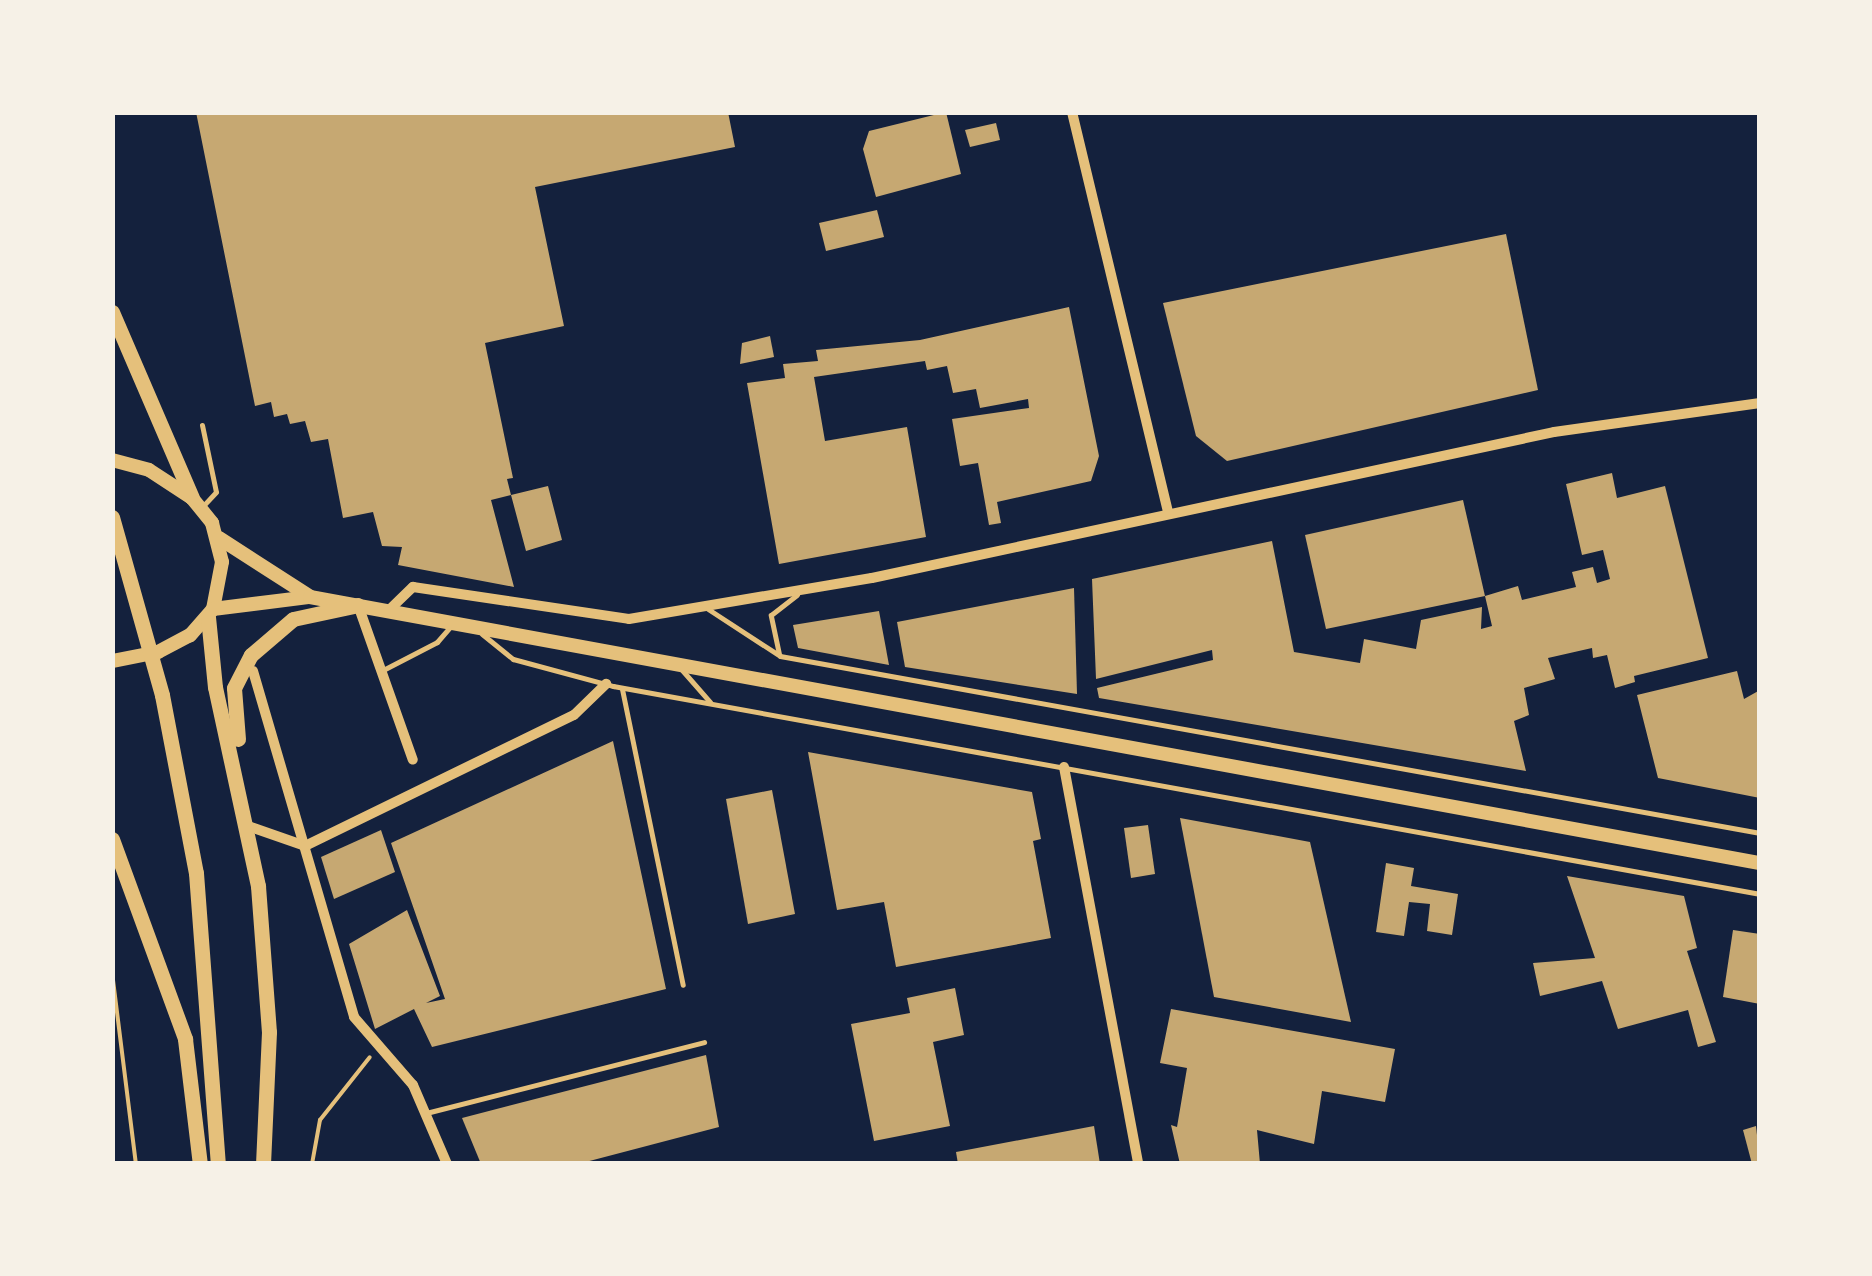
<!DOCTYPE html>
<style>
body{margin:0}
#map{position:relative;width:1872px;height:1276px;overflow:hidden;background:#14213d;font-family:"Asap Condensed",sans-serif}
div>[style]{position:absolute}
[style*='--x']{left:calc(var(--x)*1px);top:calc(var(--y)*1px);width:calc(var(--w)*1px);rotate:calc(var(--a)*1deg)}
.building>*{inset:0;background:#c6a872}
.path>*{height:4px;margin:-2px;padding:0 2px;transform-origin:2px;border-radius:2px;background:#e5c07b}
.service>*{height:5px;margin:-2.5px;padding:0 2.5px;transform-origin:2.5px;border-radius:2.5px;background:#e5c07b}
.minor>*{height:10px;margin:-5px;padding:0 5px;transform-origin:5px;border-radius:5px;background:#e5c07b}
.secondary>*{height:14px;margin:-7px;padding:0 7px;transform-origin:7px;border-radius:7px;background:#e5c07b}
.trunk>*{height:15px;margin:-7.5px;padding:0 7.5px;transform-origin:7.5px;border-radius:7.5px;background:#e5c07b}
span{translate:-50% -50%;white-space:nowrap;text-align:center;line-height:1.15;-webkit-text-stroke:8px #f6f1e7;paint-order:stroke}
.frame{position:absolute;inset:0;border:115px solid #f6f1e7;pointer-events:none}
</style>
<div id="map">
<div class="building">
<div style="clip-path:polygon(196px 112px,728px 112px,735px 147px,535px 187px,564px 326px,485px 343px,513px 478px,507px 479px,511px 495px,548px 486px,562px 540px,526px 551px,511px 495px,491px 500px,514px 587px,398px 565px,402px 547px,382px 546px,373px 512px,343px 518px,328px 439px,311px 442px,305px 421px,290px 424px,287px 414px,274px 417px,271px 402px,255px 406px)"></div>
<div style="clip-path:polygon(946px 112px,961px 174px,876px 197px,863px 149px,869px 131px)"></div>
<div style="clip-path:polygon(996px 123px,1000px 140px,970px 147px,965px 130px)"></div>
<div style="clip-path:polygon(877px 210px,884px 237px,826px 251px,819px 223px)"></div>
<div style="clip-path:polygon(1506px 234px,1538px 390px,1227px 461px,1196px 436px,1163px 303px)"></div>
<div style="clip-path:polygon(1069px 307px,1099px 456px,1091px 481px,997px 502px,1001px 523px,989px 525px,978px 463px,960px 466px,952px 419px,1029px 408px,1028px 399px,980px 408px,976px 389px,953px 393px,947px 366px,927px 370px,925px 361px,814px 377px,825px 441px,907px 427px,926px 537px,779px 564px,747px 383px,785px 378px,783px 364px,818px 361px,816px 350px,920px 340px)"></div>
<div style="clip-path:polygon(770px 336px,774px 357px,740px 364px,742px 343px)"></div>
<div style="clip-path:polygon(1612px 473px,1617px 498px,1665px 486px,1708px 658px,1634px 676px,1635px 682px,1615px 688px,1607px 655px,1593px 658px,1592px 648px,1548px 658px,1555px 679px,1524px 688px,1529px 715px,1514px 721px,1526px 771px,1099px 698px,1097px 688px,1213px 660px,1212px 650px,1096px 679px,1092px 579px,1272px 541px,1294px 652px,1360px 663px,1364px 639px,1416px 649px,1421px 620px,1482px 607px,1481px 629px,1492px 626px,1485px 596px,1518px 586px,1522px 600px,1576px 587px,1572px 572px,1593px 567px,1597px 583px,1610px 579px,1603px 550px,1582px 555px,1566px 484px)"></div>
<div style="clip-path:polygon(1463px 500px,1485px 596px,1326px 629px,1305px 535px)"></div>
<div style="clip-path:polygon(1074px 588px,1077px 694px,905px 667px,897px 622px)"></div>
<div style="clip-path:polygon(879px 611px,889px 665px,798px 648px,793px 625px)"></div>
<div style="clip-path:polygon(1737px 671px,1744px 699px,1760px 690px,1760px 798px,1658px 778px,1637px 695px)"></div>
<div style="clip-path:polygon(613px 741px,666px 989px,432px 1047px,414px 1009px,375px 1029px,349px 944px,407px 910px,440px 996px,426px 1003px,445px 999px,391px 843px)"></div>
<div style="clip-path:polygon(808px 752px,1032px 792px,1041px 839px,1033px 841px,1051px 938px,896px 967px,884px 902px,837px 910px)"></div>
<div style="clip-path:polygon(772px 790px,795px 914px,748px 924px,726px 799px)"></div>
<div style="clip-path:polygon(1180px 818px,1310px 842px,1351px 1022px,1214px 997px)"></div>
<div style="clip-path:polygon(1148px 825px,1155px 874px,1131px 878px,1124px 828px)"></div>
<div style="clip-path:polygon(381px 830px,395px 872px,334px 899px,321px 857px)"></div>
<div style="clip-path:polygon(1386px 863px,1414px 868px,1411px 886px,1458px 894px,1452px 935px,1427px 931px,1430px 904px,1409px 902px,1404px 936px,1376px 932px)"></div>
<div style="clip-path:polygon(1567px 876px,1684px 896px,1697px 948px,1687px 951px,1716px 1042px,1698px 1047px,1688px 1010px,1618px 1029px,1602px 981px,1540px 996px,1533px 963px,1595px 958px)"></div>
<div style="clip-path:polygon(1733px 930px,1760px 934px,1760px 1004px,1723px 997px)"></div>
<div style="clip-path:polygon(955px 988px,964px 1035px,933px 1042px,950px 1126px,874px 1141px,851px 1024px,910px 1013px,907px 998px)"></div>
<div style="clip-path:polygon(1171px 1009px,1395px 1049px,1385px 1102px,1322px 1091px,1314px 1144px,1257px 1130px,1260px 1164px,1180px 1164px,1171px 1125px,1177px 1127px,1187px 1068px,1160px 1063px)"></div>
<div style="clip-path:polygon(706px 1055px,719px 1127px,578px 1164px,481px 1164px,462px 1118px)"></div>
<div style="clip-path:polygon(1094px 1126px,1100px 1164px,958px 1164px,956px 1152px)"></div>
<div style="clip-path:polygon(1756px 1126px,1760px 1163px,1752px 1164px,1743px 1130px)"></div>
</div>
<div class="path">
<div style="--x:112;--y:972;--w:193;--a:82.9"></div>
<div style="--x:312;--y:1164;--w:45;--a:-79.7"></div>
<div style="--x:320;--y:1120;--w:80;--a:-51.6"></div>
</div>
<div class="service">
<div style="--x:202;--y:425;--w:68;--a:78.2"></div>
<div style="--x:216;--y:492;--w:19;--a:133"></div>
<div style="--x:708;--y:609;--w:86;--a:33.1"></div>
<div style="--x:780;--y:656;--w:996;--a:10.24"></div>
<div style="--x:482;--y:634;--w:40;--a:39"></div>
<div style="--x:513;--y:659;--w:104;--a:15.1"></div>
<div style="--x:613;--y:686;--w:1166;--a:10.28"></div>
<div style="--x:779;--y:654;--w:40;--a:-102"></div>
<div style="--x:771;--y:615;--w:33;--a:-38"></div>
<div style="--x:383;--y:670;--w:61;--a:-27.4"></div>
<div style="--x:437;--y:642;--w:23;--a:-49"></div>
<div style="--x:682;--y:670;--w:43;--a:48.8"></div>
<div style="--x:622;--y:689;--w:302;--a:78.4"></div>
<div style="--x:426;--y:1113;--w:287;--a:-14.3"></div>
</div>
<div class="minor">
<div style="--x:1072;--y:112;--w:411;--a:76.5"></div>
<div style="--x:358;--y:605;--w:164;--a:70.5"></div>
<div style="--x:388;--y:611;--w:35;--a:-44"></div>
<div style="--x:413;--y:587;--w:218;--a:8.4"></div>
<div style="--x:629;--y:619;--w:246;--a:-9.6"></div>
<div style="--x:872;--y:578;--w:697;--a:-12.08"></div>
<div style="--x:1554;--y:432;--w:208;--a:-8"></div>
<div style="--x:253;--y:671;--w:360;--a:73.7"></div>
<div style="--x:354;--y:1017;--w:90;--a:49.1"></div>
<div style="--x:413;--y:1085;--w:86;--a:66.7"></div>
<div style="--x:1064;--y:767;--w:404;--a:79.4"></div>
<div style="--x:248;--y:826;--w:60;--a:19.3"></div>
<div style="--x:305;--y:846;--w:299;--a:-26"></div>
<div style="--x:574;--y:715;--w:45;--a:-44.1"></div>
</div>
<div class="secondary">
<div style="--x:112;--y:460;--w:38;--a:15"></div>
<div style="--x:149;--y:470;--w:51;--a:33.1"></div>
<div style="--x:192;--y:498;--w:32;--a:51"></div>
<div style="--x:212;--y:523;--w:40;--a:75.6"></div>
<div style="--x:222;--y:562;--w:48;--a:100.8"></div>
<div style="--x:213;--y:609;--w:35;--a:131"></div>
<div style="--x:190;--y:635;--w:36;--a:152"></div>
<div style="--x:158;--y:652;--w:47;--a:168.9"></div>
<div style="--x:219;--y:538;--w:107;--a:32.8"></div>
<div style="--x:213;--y:609;--w:98;--a:-7.1"></div>
<div style="--x:310;--y:597;--w:1474;--a:10.4"></div>
</div>
<div class="trunk">
<div style="--x:112;--y:312;--w:202;--a:66.7"></div>
<div style="--x:112;--y:517;--w:185;--a:74.3"></div>
<div style="--x:162;--y:695;--w:181;--a:79.2"></div>
<div style="--x:196;--y:873;--w:292;--a:85.7"></div>
<div style="--x:208;--y:617;--w:70;--a:84.3"></div>
<div style="--x:215;--y:687;--w:204;--a:77.8"></div>
<div style="--x:258;--y:886;--w:146;--a:85.7"></div>
<div style="--x:269;--y:1032;--w:132;--a:92.6"></div>
<div style="--x:238;--y:739;--w:51;--a:-94.5"></div>
<div style="--x:234;--y:688;--w:37;--a:-63"></div>
<div style="--x:251;--y:655;--w:55;--a:-40.6"></div>
<div style="--x:293;--y:619;--w:66;--a:-12.2"></div>
<div style="--x:112;--y:839;--w:213;--a:69.9"></div>
<div style="--x:185;--y:1039;--w:126;--a:83.2"></div>
</div>
<div class="frame"></div>
</div>
